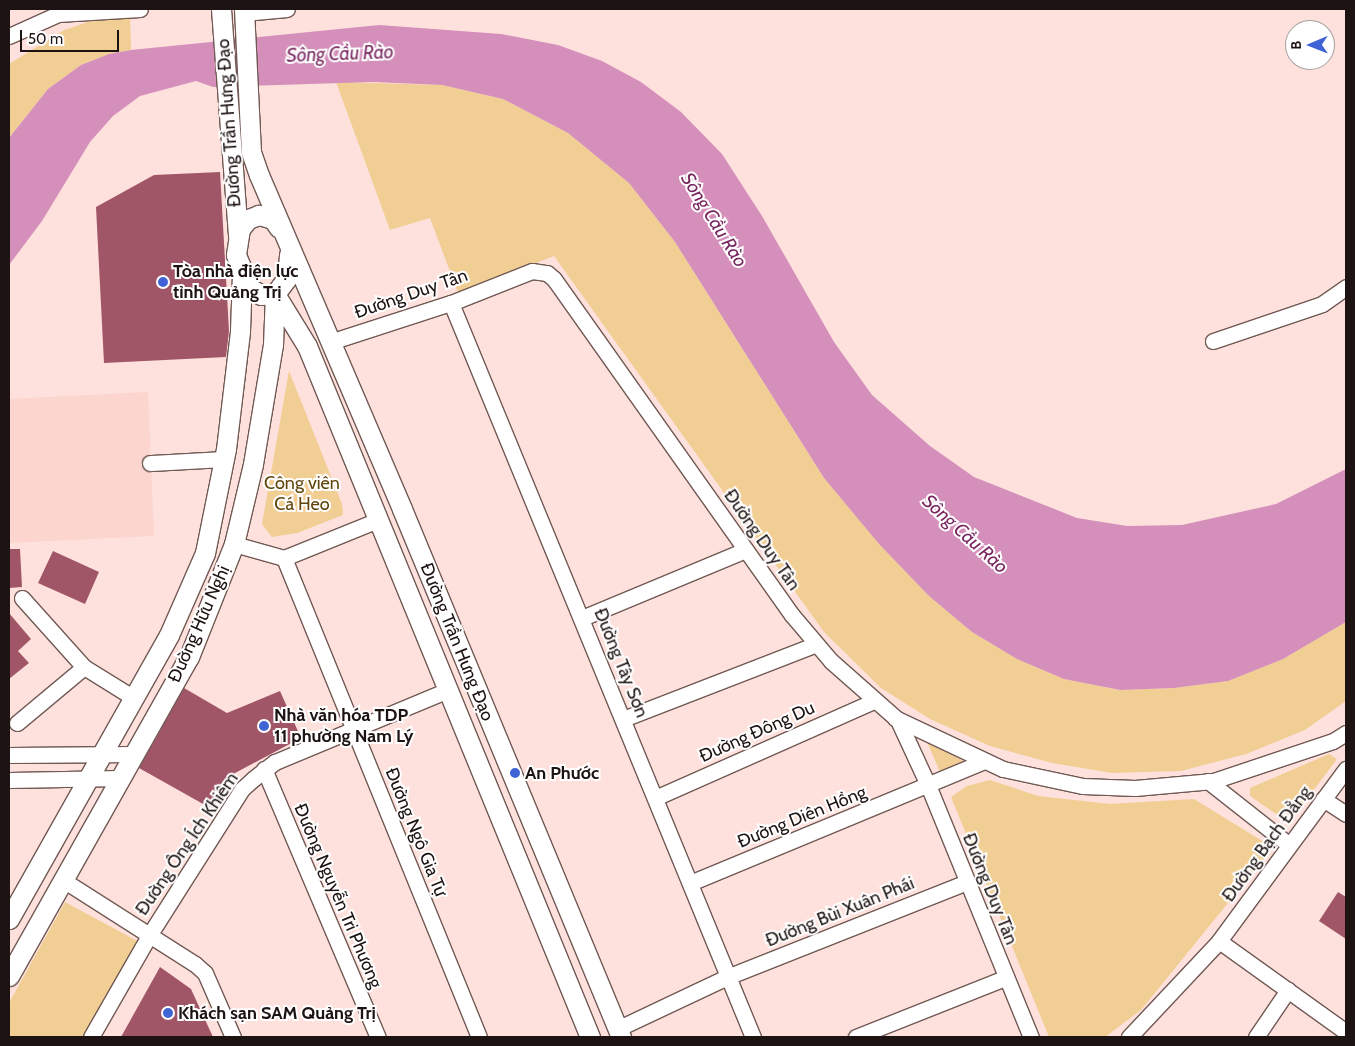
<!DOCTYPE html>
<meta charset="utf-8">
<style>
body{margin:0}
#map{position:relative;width:1355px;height:1046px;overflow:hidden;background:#fee1dc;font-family:Cabin,sans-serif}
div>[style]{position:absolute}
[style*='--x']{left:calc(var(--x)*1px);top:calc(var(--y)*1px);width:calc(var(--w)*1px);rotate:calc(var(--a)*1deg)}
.built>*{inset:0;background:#fbd5ce}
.green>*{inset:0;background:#f1ce94}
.water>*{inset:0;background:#d48fbb}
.building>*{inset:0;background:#a15668}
.roads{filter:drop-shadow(1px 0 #715954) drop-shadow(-1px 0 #715954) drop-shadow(0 1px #715954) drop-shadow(0 -1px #715954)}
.minor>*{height:15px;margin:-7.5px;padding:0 7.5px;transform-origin:7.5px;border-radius:7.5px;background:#fff}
.major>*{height:19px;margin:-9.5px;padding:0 9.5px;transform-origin:9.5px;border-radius:9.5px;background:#fff}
.dots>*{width:14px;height:14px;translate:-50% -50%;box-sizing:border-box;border:2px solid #fff;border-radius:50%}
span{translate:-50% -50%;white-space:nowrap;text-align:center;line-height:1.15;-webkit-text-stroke:4px #fff;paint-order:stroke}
.street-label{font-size:18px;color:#1d1312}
.poi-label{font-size:18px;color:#1d1312;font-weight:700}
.left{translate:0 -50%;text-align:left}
.park-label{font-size:18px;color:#60440b}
.water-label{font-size:19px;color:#782760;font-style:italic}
.frame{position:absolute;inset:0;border:10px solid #1d1312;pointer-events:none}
.north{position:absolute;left:1285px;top:20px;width:50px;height:50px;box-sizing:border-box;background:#fff;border:1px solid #a5a1a0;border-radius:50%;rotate:269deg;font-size:14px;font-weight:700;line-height:20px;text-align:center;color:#1d1312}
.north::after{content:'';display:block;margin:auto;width:18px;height:22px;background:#4063d5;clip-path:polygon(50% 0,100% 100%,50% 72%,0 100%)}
.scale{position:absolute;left:20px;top:30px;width:99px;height:22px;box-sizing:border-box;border:2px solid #1d1312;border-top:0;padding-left:6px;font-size:15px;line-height:18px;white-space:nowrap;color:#1d1312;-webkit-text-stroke:4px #fff;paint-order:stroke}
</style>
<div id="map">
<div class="built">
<div style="clip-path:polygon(148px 392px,154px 536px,9px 543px,9px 399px)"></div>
</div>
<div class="green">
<div style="clip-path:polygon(130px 14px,131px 50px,109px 54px,81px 65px,48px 89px,9px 138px,9px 64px,64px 30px,100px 18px)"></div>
<div style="clip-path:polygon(336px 82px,442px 85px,503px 99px,568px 133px,629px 183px,675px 242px,824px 478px,879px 544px,929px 596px,972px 632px,1017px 659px,1064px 679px,1119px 690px,1174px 688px,1228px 681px,1283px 659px,1346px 622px,1346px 701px,1305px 730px,1246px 754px,1181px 771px,1112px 773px,1052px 763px,990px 746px,930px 719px,881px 688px,824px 632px,554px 256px,458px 293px,430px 218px,390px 230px)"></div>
<div style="clip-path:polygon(289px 371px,342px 504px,343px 515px,297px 533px,272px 537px,262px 524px)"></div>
<div style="clip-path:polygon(927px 742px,967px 763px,941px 774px)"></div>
<div style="clip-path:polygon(1329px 754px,1337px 759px,1289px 823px,1250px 796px,1250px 788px)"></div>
<div style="clip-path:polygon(990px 780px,1038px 796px,1110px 804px,1194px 799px,1264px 842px,1267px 855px,1141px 1010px,1105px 1037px,1049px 1037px,951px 797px,967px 786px)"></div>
<div style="clip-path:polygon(65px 902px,139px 942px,84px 1037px,9px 1037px,9px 1003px)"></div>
</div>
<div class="water">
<div style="clip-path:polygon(379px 25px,501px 34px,558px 45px,602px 61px,641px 82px,681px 112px,722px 154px,762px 216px,834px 342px,872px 395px,930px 446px,974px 477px,1077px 518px,1127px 526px,1182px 525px,1276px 504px,1346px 469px,1346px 622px,1283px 659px,1228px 681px,1174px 688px,1120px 690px,1064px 679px,1017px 659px,972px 632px,929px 596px,879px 544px,824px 478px,675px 242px,629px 183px,568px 133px,503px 99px,442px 85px,373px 82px,213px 87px,196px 81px,140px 96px,113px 116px,90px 142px,42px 221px,9px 265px,9px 138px,48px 89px,81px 65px,109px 54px,131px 50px)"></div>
</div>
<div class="building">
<div style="clip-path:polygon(220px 172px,229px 331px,226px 357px,104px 363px,96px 207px,154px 175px)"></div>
<div style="clip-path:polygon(9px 549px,20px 549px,22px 587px,9px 588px)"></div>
<div style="clip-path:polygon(53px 551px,99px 572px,85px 604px,38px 583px)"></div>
<div style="clip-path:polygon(9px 613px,31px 639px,18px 651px,29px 663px,9px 679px)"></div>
<div style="clip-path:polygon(184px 688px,227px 713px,280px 691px,301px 738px,235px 773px,212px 809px,139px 768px)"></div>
<div style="clip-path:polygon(1338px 892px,1346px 897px,1346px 939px,1319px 921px)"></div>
<div style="clip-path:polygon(160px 967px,191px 989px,213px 1037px,121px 1037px)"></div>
</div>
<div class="roads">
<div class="minor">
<div style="--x:244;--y:13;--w:43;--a:-5.3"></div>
<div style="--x:9;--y:36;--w:54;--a:-24.2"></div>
<div style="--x:58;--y:14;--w:82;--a:-3.5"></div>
<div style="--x:451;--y:303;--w:794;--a:67.64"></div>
<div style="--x:1213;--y:341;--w:115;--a:-18.7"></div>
<div style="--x:1322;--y:304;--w:29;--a:-35"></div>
<div style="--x:330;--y:342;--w:127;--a:-17.9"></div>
<div style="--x:451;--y:303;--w:87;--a:-21.6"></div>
<div style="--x:532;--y:271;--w:15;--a:8"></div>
<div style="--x:547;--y:273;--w:9;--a:41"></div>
<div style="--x:554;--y:279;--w:412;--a:54.7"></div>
<div style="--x:792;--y:615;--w:60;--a:49.7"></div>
<div style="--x:831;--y:661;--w:89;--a:41.4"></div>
<div style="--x:898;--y:720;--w:72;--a:65.2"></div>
<div style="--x:928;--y:785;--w:272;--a:67.8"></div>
<div style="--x:150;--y:463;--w:75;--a:-3.1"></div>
<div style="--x:234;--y:544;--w:52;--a:15.6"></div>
<div style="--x:284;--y:558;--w:101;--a:-22"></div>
<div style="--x:284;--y:558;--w:517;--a:67.85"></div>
<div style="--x:22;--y:598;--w:93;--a:48.1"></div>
<div style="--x:84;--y:667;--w:59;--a:31.8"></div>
<div style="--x:582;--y:618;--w:177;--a:-22.6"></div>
<div style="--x:895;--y:718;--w:119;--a:25.3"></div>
<div style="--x:1003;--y:769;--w:82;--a:12"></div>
<div style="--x:1083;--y:786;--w:52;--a:2.2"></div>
<div style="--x:1135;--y:788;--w:78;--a:-5.1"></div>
<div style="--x:1213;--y:781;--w:126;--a:-18.4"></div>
<div style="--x:1333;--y:741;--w:15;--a:-32"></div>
<div style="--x:623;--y:719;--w:207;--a:-21.2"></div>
<div style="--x:17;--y:723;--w:87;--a:-39.9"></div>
<div style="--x:9;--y:755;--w:125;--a:-0.5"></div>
<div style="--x:264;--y:769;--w:291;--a:67"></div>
<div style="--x:9;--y:780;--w:111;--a:-1"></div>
<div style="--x:1208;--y:781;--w:102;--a:38.2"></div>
<div style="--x:655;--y:798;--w:240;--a:-23.9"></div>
<div style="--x:1323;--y:799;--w:27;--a:33"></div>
<div style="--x:63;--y:880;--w:156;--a:32.5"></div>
<div style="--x:195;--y:964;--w:13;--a:42"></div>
<div style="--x:205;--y:973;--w:70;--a:66.4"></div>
<div style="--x:690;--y:883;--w:319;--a:-22.5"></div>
<div style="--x:1219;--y:941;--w:214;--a:-53.6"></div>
<div style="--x:617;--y:1029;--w:122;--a:-25.3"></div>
<div style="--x:727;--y:977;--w:258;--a:-21.6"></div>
<div style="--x:91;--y:1037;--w:119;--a:-60.2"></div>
<div style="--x:150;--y:934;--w:172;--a:-57.6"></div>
<div style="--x:242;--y:789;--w:15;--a:-42"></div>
<div style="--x:253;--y:779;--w:28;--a:-38"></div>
<div style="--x:275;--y:762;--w:187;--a:-22.6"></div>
<div style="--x:856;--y:1037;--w:160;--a:-21.6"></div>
<div style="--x:1129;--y:1037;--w:132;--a:-46.8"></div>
<div style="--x:1219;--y:941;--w:156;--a:35.6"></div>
<div style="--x:1256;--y:1037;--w:57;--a:-55.8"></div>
</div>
<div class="major">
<div style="--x:221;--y:9;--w:228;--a:85.7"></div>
<div style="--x:244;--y:9;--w:143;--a:87.2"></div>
<div style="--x:251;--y:152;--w:24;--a:71"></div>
<div style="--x:259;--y:175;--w:363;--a:66.8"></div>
<div style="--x:402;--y:509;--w:572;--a:67.47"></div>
<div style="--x:279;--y:228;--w:11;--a:-124"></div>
<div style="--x:273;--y:219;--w:15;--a:-164"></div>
<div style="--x:259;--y:215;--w:12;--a:160"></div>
<div style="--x:248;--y:219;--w:13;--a:129"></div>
<div style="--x:240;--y:229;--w:26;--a:99"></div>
<div style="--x:236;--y:255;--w:36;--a:67"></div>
<div style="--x:250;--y:288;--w:13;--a:32"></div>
<div style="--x:261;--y:295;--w:14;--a:-4"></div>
<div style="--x:275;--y:294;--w:20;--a:-53"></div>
<div style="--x:287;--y:278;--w:24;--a:-85"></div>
<div style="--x:275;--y:294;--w:61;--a:58.4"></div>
<div style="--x:307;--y:346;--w:747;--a:67.73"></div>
<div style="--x:9;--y:919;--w:326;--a:-60.6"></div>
<div style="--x:169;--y:635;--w:90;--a:-66.3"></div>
<div style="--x:205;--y:553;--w:106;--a:-78.6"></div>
<div style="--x:226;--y:449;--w:119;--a:-83.2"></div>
<div style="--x:240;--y:331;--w:58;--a:-88"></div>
<div style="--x:9;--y:976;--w:366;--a:-60.6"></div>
<div style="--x:189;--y:657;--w:122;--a:-68.3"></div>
<div style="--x:234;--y:544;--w:82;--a:-76.6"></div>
<div style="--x:253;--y:464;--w:121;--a:-80.5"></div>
<div style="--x:273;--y:345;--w:51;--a:-87.8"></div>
</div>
</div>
<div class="dots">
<div style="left:163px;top:282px;background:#4063d5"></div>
<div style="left:264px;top:726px;background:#4063d5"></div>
<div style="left:515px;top:773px;background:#4063d5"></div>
<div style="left:168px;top:1013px;background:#4063d5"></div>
</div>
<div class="street-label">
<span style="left:229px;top:123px;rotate:-94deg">Đường Trần Hưng Đạo</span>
<span style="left:411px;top:294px;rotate:-19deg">Đường Duy Tân</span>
<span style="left:762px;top:540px;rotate:55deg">Đường Duy Tân</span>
<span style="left:199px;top:624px;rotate:-66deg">Đường Hữu Nghị</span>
<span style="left:457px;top:642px;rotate:68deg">Đường Trần Hưng Đạo</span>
<span style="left:621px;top:663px;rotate:68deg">Đường Tây Sơn</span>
<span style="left:757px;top:732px;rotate:-24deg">Đường Đông Du</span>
<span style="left:802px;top:817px;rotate:-22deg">Đường Diên Hồng</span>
<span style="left:416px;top:832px;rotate:68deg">Đường Ngô Gia Tự</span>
<span style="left:187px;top:844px;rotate:-56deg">Đường Ông Ích Khiêm</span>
<span style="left:1267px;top:844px;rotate:-54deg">Đường Bạch Đằng</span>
<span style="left:990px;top:889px;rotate:68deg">Đường Duy Tân</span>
<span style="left:338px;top:896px;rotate:67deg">Đường Nguyễn Tri Phương</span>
<span style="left:840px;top:912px;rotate:-22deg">Đường Bùi Xuân Phái</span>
</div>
<div class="poi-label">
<span class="left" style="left:173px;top:282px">Tòa nhà điện lực<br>tỉnh Quảng Trị</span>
<span class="left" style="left:274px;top:726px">Nhà văn hóa TDP<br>11 phường Nam Lý</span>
<span class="left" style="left:525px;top:773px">An Phước</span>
<span class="left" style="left:178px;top:1013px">Khách sạn SAM Quảng Trị</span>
</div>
<div class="park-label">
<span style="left:302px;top:494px">Công viên<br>Cá Heo</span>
</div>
<div class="water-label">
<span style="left:340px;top:54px;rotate:-2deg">Sông Cầu Rào</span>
<span style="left:714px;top:220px;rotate:58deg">Sông Cầu Rào</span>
<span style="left:965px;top:534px;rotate:42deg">Sông Cầu Rào</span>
</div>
<div class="frame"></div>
<div class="north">B</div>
<div class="scale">50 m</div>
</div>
